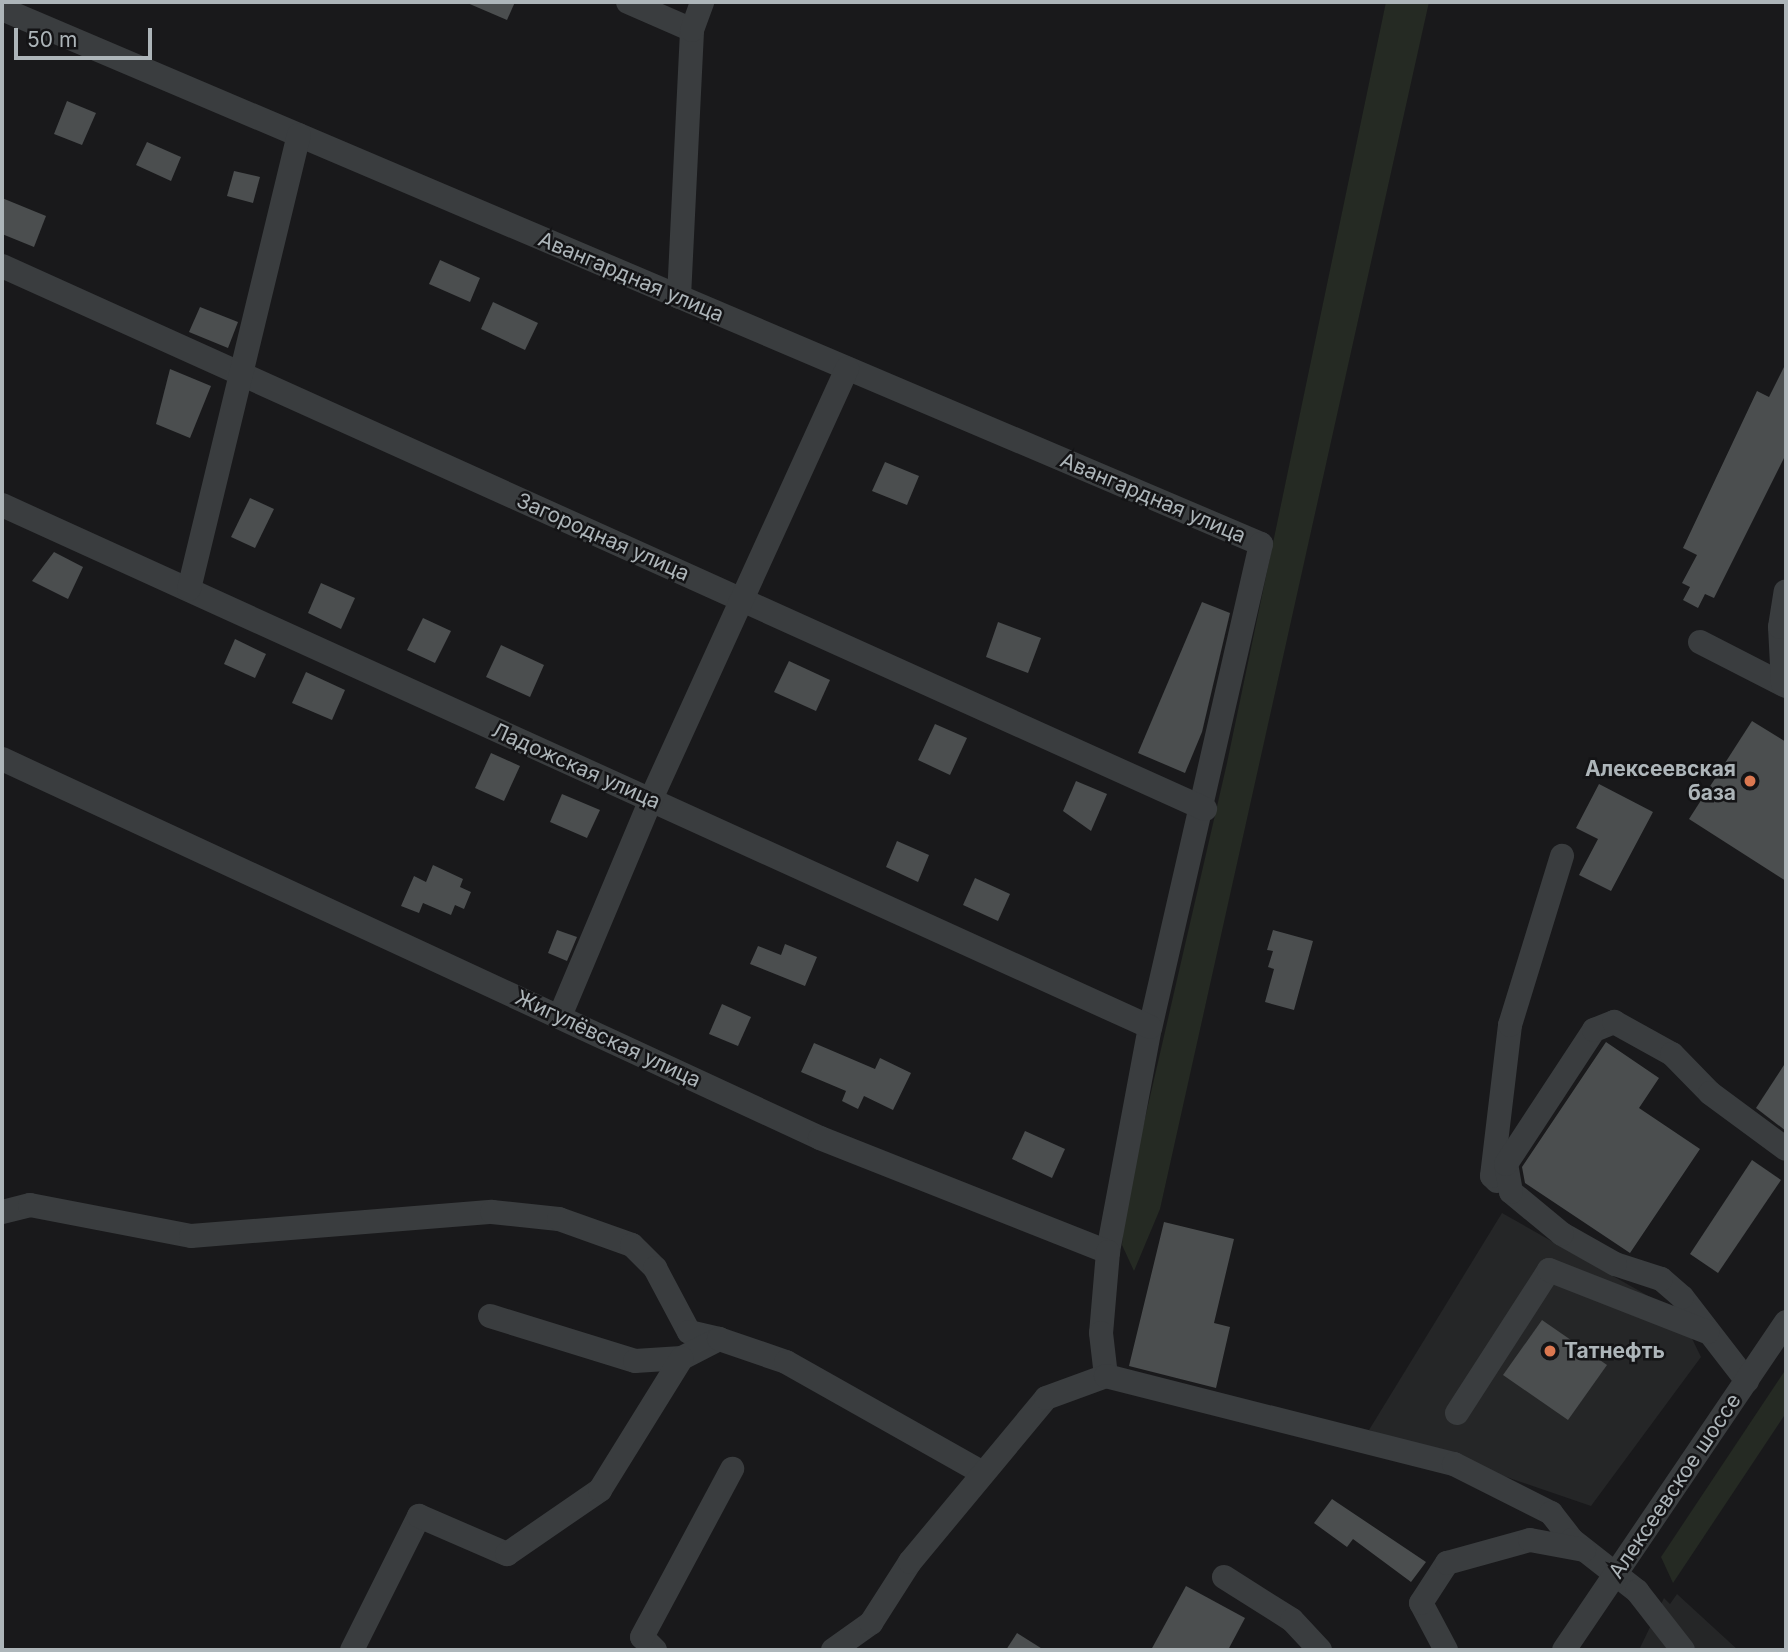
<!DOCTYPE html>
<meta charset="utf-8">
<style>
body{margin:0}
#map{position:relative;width:1788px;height:1652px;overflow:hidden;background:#19191b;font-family:Inter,sans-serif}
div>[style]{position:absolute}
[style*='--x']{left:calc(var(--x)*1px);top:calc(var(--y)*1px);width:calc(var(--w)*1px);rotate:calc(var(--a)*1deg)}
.built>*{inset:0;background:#252627}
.green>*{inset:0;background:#252a23}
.building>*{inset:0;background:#4b4e4f}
.minor>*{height:24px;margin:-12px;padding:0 12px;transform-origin:12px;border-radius:12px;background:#3a3d3f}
.dots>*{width:19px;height:19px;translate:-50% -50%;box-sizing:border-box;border:4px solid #141416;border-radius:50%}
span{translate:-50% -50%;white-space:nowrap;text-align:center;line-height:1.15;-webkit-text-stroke:5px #141416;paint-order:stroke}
.street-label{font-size:21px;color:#adb5b9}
.poi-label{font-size:21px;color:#adb5b9;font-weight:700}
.right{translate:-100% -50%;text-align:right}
.left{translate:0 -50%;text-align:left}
.frame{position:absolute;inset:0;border:4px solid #adb5b9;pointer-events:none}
.scale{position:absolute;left:14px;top:28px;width:138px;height:32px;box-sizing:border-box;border:4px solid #adb5b9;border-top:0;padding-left:9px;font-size:21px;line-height:24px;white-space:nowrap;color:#adb5b9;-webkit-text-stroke:5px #141416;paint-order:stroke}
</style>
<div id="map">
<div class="built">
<div style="clip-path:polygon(1502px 1213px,1680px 1314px,1701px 1357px,1591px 1506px,1369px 1430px)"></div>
<div style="clip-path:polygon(1677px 1594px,1738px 1650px,1639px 1650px,1664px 1598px,1670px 1604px)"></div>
</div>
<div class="green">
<div style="clip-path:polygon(1386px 2px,1429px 2px,1160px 1209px,1134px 1271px,1122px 1245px,1125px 1205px,1227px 763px)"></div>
<div style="clip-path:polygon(1786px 1369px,1786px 1413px,1673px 1583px,1661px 1557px)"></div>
</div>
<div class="building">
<div style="clip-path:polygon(465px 2px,515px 2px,507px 20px)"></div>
<div style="clip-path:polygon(67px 101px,96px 113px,82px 145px,54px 134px)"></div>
<div style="clip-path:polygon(147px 142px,181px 157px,171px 181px,136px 165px)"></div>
<div style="clip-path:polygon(234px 171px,260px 177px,253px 203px,227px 196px)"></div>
<div style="clip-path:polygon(2px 198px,46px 216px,34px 247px,2px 234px)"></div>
<div style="clip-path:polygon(440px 260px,480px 278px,470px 302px,429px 284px)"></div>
<div style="clip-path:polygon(493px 302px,538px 323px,525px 350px,481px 329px)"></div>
<div style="clip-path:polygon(200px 307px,238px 322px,228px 348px,189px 332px)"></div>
<div style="clip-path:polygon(1786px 363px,1786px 454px,1714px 598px,1705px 594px,1698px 608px,1683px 600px,1690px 587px,1682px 583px,1697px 555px,1683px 548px,1757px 391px,1769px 397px)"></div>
<div style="clip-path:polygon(170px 369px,211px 386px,190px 438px,156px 424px)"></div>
<div style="clip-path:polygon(885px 462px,919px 476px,907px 505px,872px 491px)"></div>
<div style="clip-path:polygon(250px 498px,274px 509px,255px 548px,231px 537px)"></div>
<div style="clip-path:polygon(54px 552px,83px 567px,68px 599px,32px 581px)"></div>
<div style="clip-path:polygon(321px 583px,355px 598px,341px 629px,308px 613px)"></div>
<div style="clip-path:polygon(1202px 602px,1230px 613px,1202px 732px,1185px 773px,1138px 753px)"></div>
<div style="clip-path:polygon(423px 618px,451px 631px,435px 663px,407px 650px)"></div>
<div style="clip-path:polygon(998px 622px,1041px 638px,1028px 673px,986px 657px)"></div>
<div style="clip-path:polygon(235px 639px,266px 654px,255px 678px,224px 664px)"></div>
<div style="clip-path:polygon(501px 645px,544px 665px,530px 697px,486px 677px)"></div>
<div style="clip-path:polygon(789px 661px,830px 680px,816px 711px,774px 692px)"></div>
<div style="clip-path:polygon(306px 672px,345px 690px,332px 720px,292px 703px)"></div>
<div style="clip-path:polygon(1752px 721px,1786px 742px,1786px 881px,1689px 819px)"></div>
<div style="clip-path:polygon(935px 724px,967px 738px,950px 775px,918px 760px)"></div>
<div style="clip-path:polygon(491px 753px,520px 766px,504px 801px,475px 788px)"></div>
<div style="clip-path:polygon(1076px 781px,1107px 794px,1091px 831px,1063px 811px)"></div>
<div style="clip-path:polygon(1599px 784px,1653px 812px,1611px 891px,1579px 875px,1598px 839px,1576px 828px)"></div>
<div style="clip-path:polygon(562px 794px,600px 810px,587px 838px,550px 822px)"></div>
<div style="clip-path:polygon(897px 841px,929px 855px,918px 882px,886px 867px)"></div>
<div style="clip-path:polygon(433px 865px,463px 879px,460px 887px,471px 892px,464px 909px,455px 905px,451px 915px,423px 903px,419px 913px,401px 906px,414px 876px,426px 882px)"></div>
<div style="clip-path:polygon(975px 878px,1010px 894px,998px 921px,963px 905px)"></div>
<div style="clip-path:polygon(557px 930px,577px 937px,567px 961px,548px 953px)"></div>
<div style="clip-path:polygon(1273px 930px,1313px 941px,1294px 1010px,1265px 1002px,1274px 969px,1268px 967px,1273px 951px,1267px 950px)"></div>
<div style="clip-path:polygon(785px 944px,817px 957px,805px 986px,750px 964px,758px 946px,781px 955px)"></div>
<div style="clip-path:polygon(722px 1004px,751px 1017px,738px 1046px,709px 1034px)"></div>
<div style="clip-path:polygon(1606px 1042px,1659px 1078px,1639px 1108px,1700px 1149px,1630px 1253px,1525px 1183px,1522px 1167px)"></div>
<div style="clip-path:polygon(814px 1043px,875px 1069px,880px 1058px,911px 1073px,893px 1110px,864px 1096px,858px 1109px,842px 1101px,846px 1091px,801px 1072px)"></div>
<div style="clip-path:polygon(1786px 1062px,1786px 1131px,1756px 1108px)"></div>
<div style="clip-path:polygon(1025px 1131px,1065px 1149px,1052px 1178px,1012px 1159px)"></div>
<div style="clip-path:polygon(1752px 1160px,1781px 1180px,1718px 1273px,1690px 1254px)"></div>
<div style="clip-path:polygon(1164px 1222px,1234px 1239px,1214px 1323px,1230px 1327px,1216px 1388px,1129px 1366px)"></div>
<div style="clip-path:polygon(1542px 1320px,1607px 1365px,1568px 1420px,1503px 1375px)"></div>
<div style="clip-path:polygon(1332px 1499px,1426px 1562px,1411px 1582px,1353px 1539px,1347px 1547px,1314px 1523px)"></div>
<div style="clip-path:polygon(1186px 1586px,1245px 1618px,1228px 1650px,1151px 1650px)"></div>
<div style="clip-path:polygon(1017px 1633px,1044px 1650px,1006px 1650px)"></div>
</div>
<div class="minor">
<div style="--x:628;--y:2;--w:70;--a:23.6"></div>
<div style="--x:2;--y:9;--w:1368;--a:23.02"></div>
<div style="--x:1261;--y:544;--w:496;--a:102.9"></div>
<div style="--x:1150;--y:1027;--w:229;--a:100.6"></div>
<div style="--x:2;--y:266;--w:1320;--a:24.29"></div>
<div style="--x:679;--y:297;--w:267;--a:-87.2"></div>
<div style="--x:692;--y:30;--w:30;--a:-70"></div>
<div style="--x:2;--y:505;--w:1261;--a:24.45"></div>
<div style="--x:189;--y:589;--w:467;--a:-76.4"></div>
<div style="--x:1700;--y:642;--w:97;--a:27.1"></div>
<div style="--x:1783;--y:684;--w:57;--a:-93"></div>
<div style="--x:1780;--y:627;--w:36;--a:-81"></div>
<div style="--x:2;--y:759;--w:902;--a:24.86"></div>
<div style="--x:820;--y:1138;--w:310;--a:21.6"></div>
<div style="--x:1108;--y:1252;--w:81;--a:94.9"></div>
<div style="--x:1101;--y:1333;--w:43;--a:83.4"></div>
<div style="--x:560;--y:1016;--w:235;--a:-67.2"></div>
<div style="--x:651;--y:799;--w:473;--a:-65.5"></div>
<div style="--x:1497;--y:1181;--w:7;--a:-135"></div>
<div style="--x:1492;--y:1176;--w:152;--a:-83.2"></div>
<div style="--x:1510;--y:1025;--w:177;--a:-72.9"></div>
<div style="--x:2;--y:1212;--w:29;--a:-14"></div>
<div style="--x:30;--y:1205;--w:164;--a:10.9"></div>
<div style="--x:191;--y:1236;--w:302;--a:-4.6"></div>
<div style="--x:492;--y:1212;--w:67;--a:6"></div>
<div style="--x:559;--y:1219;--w:77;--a:19.6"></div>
<div style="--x:632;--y:1245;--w:33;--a:45"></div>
<div style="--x:655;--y:1268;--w:72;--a:62"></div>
<div style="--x:689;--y:1332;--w:31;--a:13"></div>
<div style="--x:490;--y:1316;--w:152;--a:17.2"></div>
<div style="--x:635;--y:1361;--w:47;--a:-3.7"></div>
<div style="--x:682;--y:1358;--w:42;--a:-27.2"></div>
<div style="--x:719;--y:1339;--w:71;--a:18.9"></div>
<div style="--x:786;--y:1362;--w:226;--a:29.4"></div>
<div style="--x:1747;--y:1381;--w:106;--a:-127.7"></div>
<div style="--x:1682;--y:1297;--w:28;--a:-139"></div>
<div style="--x:1661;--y:1279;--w:48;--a:-161.9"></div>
<div style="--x:1615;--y:1264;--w:61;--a:-150.5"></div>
<div style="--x:1562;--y:1234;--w:66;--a:-140.5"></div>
<div style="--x:1511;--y:1192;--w:28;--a:-100"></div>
<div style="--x:1506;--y:1164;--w:160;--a:-56.7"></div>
<div style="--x:1594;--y:1030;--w:22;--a:-22"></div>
<div style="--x:1614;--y:1022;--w:66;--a:28.9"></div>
<div style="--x:1672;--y:1054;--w:54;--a:45.7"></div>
<div style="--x:1710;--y:1093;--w:94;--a:36.4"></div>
<div style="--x:1457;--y:1413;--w:170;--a:-57.2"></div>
<div style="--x:1549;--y:1270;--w:170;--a:21.4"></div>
<div style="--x:1224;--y:1577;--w:80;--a:32.3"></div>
<div style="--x:1292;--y:1620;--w:41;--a:47"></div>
<div style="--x:352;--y:1650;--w:150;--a:-63.4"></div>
<div style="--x:419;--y:1516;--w:96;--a:23.4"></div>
<div style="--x:507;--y:1554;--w:113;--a:-34.5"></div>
<div style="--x:600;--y:1490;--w:155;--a:-58.2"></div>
<div style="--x:655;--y:1650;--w:18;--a:-135"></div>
<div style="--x:642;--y:1637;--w:191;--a:-61.8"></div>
<div style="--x:833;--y:1650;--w:47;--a:-35.4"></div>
<div style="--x:871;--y:1623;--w:72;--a:-57.4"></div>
<div style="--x:910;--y:1562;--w:213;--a:-50.3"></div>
<div style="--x:1046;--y:1398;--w:64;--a:-20.1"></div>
<div style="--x:1106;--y:1376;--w:359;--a:14.2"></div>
<div style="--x:1454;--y:1464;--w:109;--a:26.8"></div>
<div style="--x:1551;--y:1513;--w:34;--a:52"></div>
<div style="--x:1572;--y:1540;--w:83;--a:38.1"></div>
<div style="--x:1637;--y:1591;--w:75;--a:52.1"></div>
<div style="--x:1446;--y:1650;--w:53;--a:-118"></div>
<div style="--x:1421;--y:1603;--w:48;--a:-57"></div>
<div style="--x:1447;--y:1563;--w:86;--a:-15.5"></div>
<div style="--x:1530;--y:1540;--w:55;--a:10.5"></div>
<div style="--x:1564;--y:1650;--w:396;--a:-55.9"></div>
</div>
<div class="dots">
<div style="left:1750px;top:781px;background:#dc7850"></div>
<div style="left:1550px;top:1351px;background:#dc7850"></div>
</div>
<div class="street-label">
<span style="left:631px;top:277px;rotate:23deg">Авангардная улица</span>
<span style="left:1153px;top:498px;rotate:23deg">Авангардная улица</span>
<span style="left:603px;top:537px;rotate:24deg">Загородная улица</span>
<span style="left:576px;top:766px;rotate:24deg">Ладожская улица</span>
<span style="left:608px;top:1039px;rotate:25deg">Жигулёвская улица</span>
<span style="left:1675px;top:1486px;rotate:-56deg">Алексеевское шоссе</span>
</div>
<div class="poi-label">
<span class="right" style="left:1736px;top:781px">Алексеевская<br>база</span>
<span class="left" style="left:1564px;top:1351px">Татнефть</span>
</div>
<div class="frame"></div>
<div class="scale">50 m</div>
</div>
